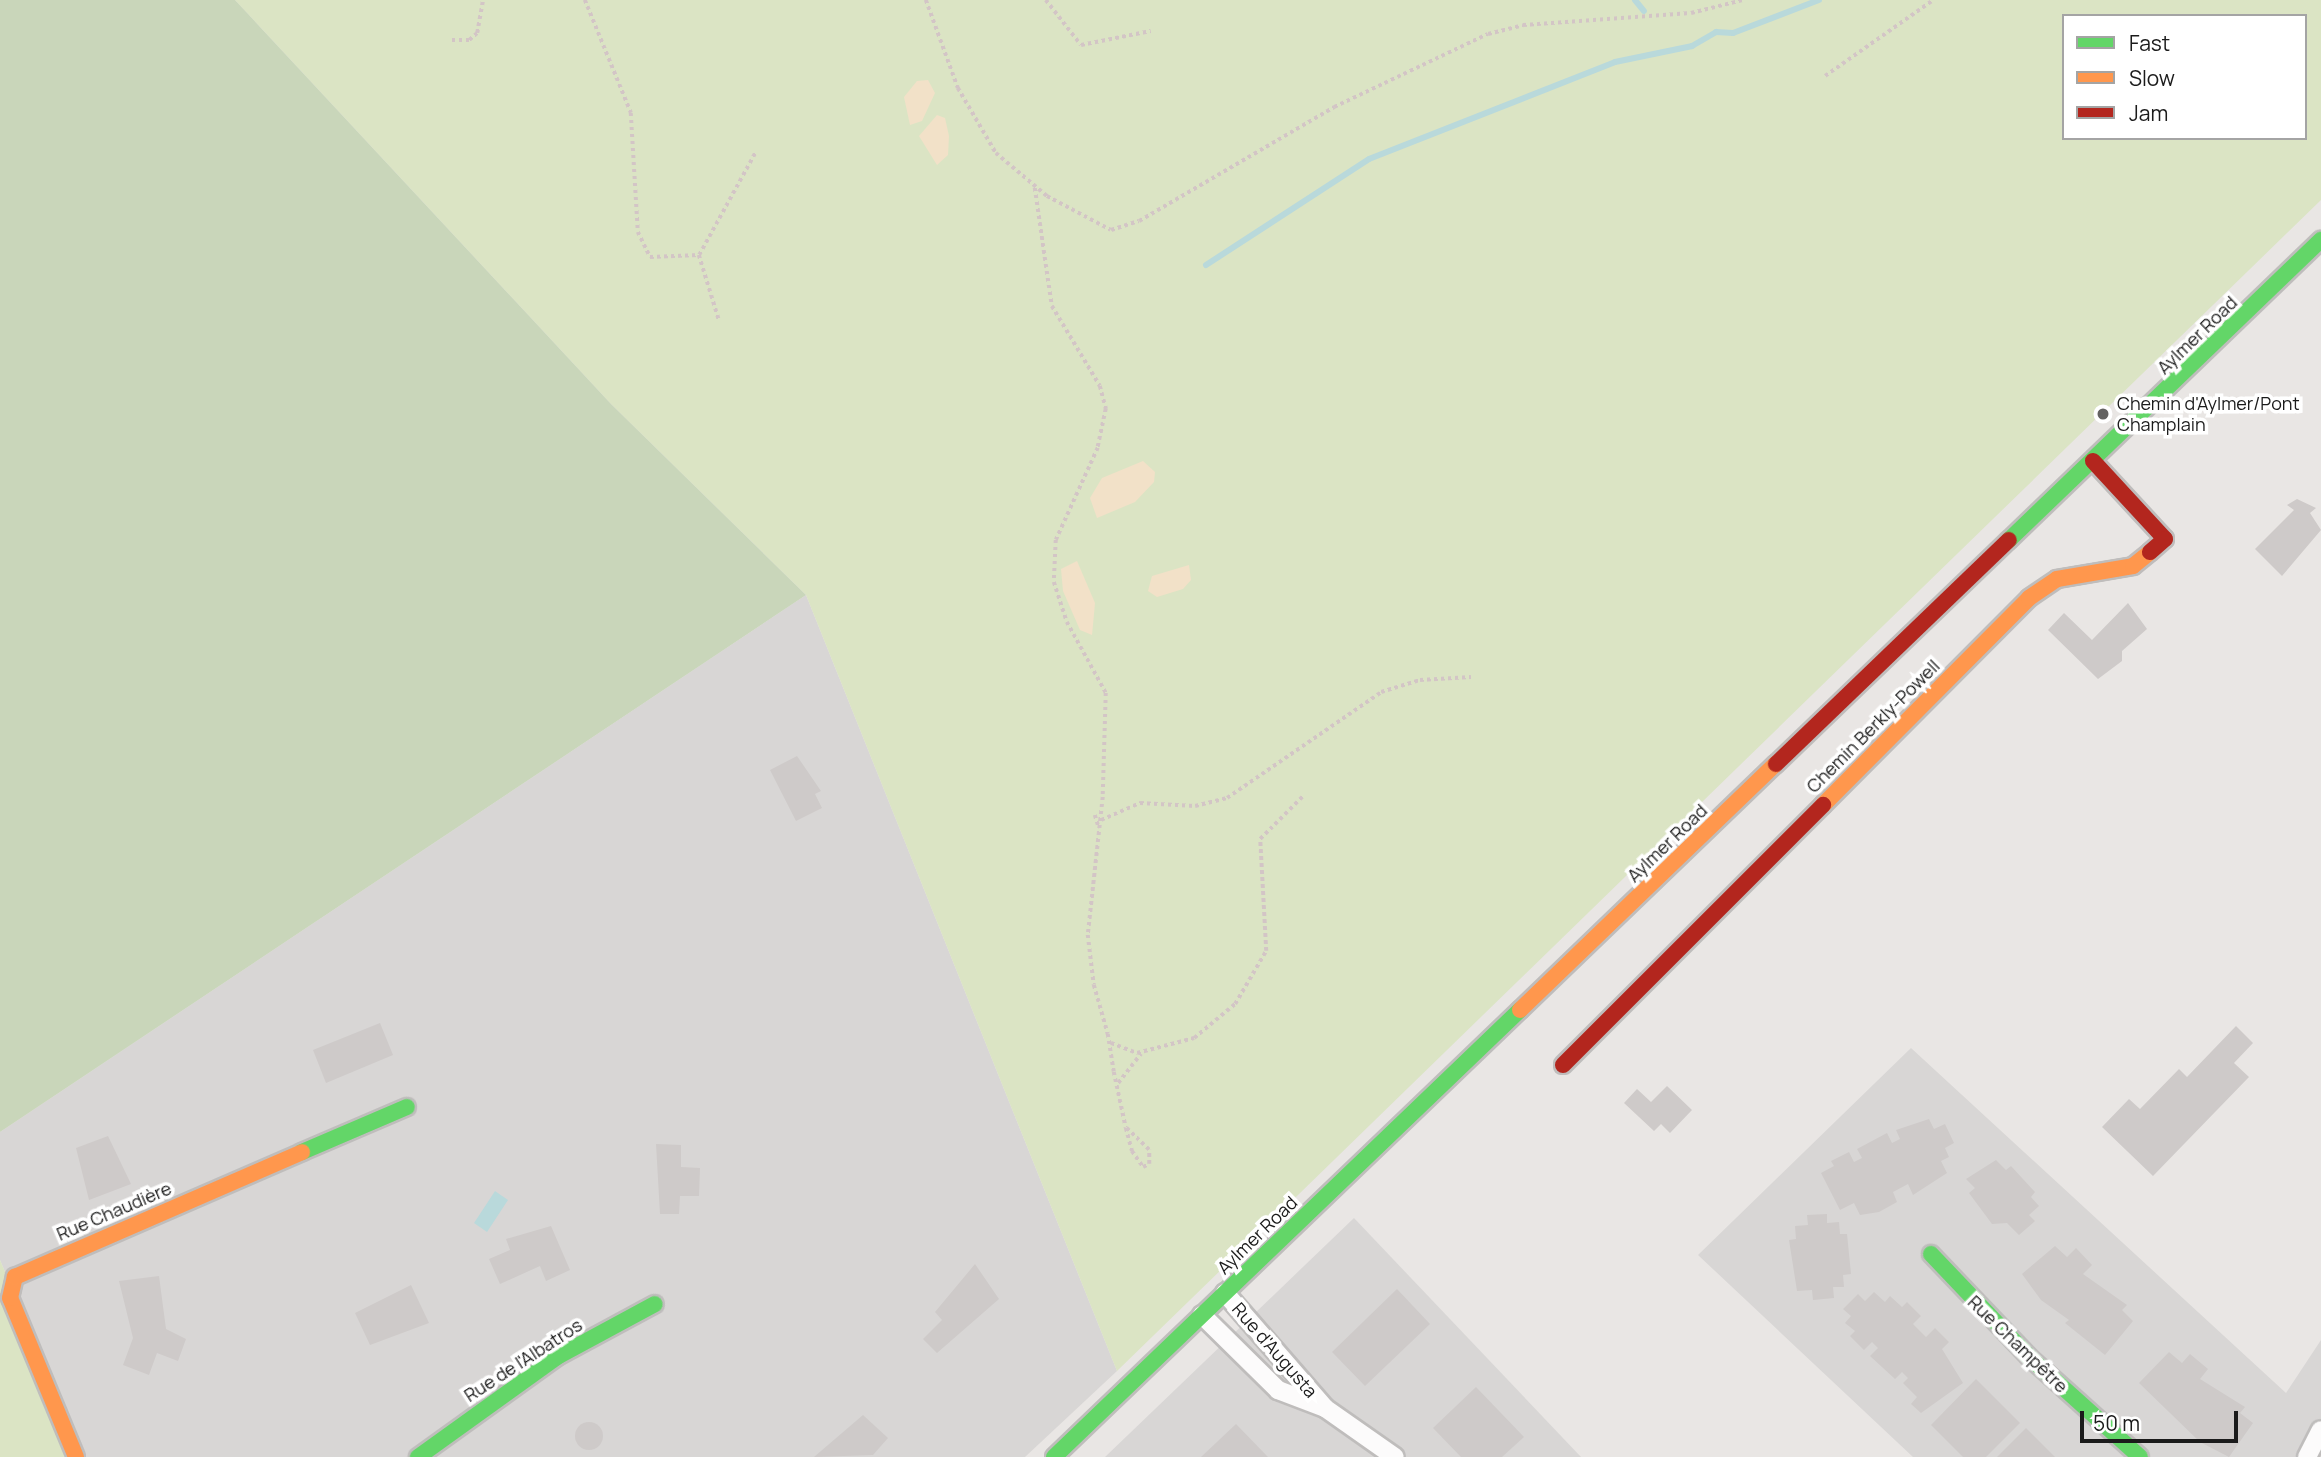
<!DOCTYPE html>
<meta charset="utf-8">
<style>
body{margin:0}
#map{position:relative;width:2321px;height:1457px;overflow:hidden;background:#e9e6e4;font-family:Manrope,sans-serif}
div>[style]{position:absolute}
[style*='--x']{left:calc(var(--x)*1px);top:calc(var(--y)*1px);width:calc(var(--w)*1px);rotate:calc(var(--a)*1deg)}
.residential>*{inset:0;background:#d8d6d5}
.grass>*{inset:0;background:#dbe4c4}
.forest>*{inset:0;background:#c9d6ba}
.sand>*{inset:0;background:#f2e1c8}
.water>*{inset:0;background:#b9d9db}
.stream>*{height:6px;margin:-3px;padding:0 3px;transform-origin:3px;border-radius:3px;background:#b9d9db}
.building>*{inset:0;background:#cecac9}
.round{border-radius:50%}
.path>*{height:3.5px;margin-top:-1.75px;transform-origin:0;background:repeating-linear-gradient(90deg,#d3c5c6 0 3.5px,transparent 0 7px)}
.roads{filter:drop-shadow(2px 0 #bfbdbc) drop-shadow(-2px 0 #bfbdbc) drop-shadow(0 2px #bfbdbc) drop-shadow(0 -2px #bfbdbc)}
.street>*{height:18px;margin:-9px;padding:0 9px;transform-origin:9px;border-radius:9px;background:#fcfbfb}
.fast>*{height:16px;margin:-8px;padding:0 8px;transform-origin:8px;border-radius:8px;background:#63d668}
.slow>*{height:16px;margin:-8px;padding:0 8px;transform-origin:8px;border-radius:8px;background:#ff974d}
.jam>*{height:16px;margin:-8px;padding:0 8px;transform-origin:8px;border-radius:8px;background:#b3261e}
.dots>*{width:19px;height:19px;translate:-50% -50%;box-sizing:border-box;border:4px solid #fff;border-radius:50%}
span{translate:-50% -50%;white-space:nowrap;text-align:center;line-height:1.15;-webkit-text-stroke:7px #fff;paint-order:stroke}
.street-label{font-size:18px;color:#1b1b1b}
.poi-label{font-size:18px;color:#1b1b1b}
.left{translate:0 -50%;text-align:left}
.legend{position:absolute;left:2062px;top:14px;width:245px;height:126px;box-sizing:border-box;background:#fff;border:2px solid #a4a4a4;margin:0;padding:9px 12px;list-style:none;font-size:21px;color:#1b1b1b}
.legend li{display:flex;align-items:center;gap:14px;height:35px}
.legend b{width:35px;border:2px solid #a4a4a4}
.scale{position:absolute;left:2080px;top:1411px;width:158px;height:32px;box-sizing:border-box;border:4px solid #1b1b1b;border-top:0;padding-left:9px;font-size:21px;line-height:24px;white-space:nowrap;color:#1b1b1b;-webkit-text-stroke:5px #fff;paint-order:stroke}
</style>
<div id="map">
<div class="residential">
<div style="clip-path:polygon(806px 595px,1117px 1371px,1025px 1457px,83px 1457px,0 1260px,0 1132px)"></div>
<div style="clip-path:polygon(1911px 1048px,2286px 1393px,2321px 1340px,2321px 1457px,1913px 1457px,1698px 1255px)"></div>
<div style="clip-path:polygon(1354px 1218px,1581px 1457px,1105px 1457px)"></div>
</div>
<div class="grass">
<div style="clip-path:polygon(evenodd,235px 0,2321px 0,2321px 200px,1117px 1371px,806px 595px,611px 404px,235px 0,2064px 16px,2305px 16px,2305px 138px,2064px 138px,2064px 16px)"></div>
<div style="clip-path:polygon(0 1260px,83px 1457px,0 1457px)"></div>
</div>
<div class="forest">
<div style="clip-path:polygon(0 0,235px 0,611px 404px,806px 595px,0 1132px)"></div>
</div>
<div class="sand">
<div style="clip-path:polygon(928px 80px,935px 93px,922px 121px,910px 125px,904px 97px,917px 81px)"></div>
<div style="clip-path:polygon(937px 115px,945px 118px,949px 136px,948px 155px,937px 165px,919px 136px)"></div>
<div style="clip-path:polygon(1143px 461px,1155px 472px,1154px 482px,1135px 502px,1097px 518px,1090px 498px,1102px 478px)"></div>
<div style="clip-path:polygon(1077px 561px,1095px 603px,1092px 635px,1080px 630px,1063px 591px,1061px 569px)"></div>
<div style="clip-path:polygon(1189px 565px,1191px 580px,1183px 589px,1157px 597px,1148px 591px,1152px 576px)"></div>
</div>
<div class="water">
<div style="clip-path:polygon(495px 1191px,508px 1200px,487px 1232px,474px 1223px)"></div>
</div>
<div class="stream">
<div style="--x:1635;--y:0;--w:14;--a:51"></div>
<div style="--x:1206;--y:265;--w:194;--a:-33"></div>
<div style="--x:1369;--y:159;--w:264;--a:-21.5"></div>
<div style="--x:1615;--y:62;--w:79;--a:-11.7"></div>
<div style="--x:1692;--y:46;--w:28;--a:-30"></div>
<div style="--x:1716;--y:32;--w:17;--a:3"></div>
<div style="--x:1733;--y:33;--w:92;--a:-21"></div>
</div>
<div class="building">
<div style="clip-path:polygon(2297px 499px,2316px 508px,2310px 513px,2321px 530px,2282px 576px,2255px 549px,2294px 510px,2287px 505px)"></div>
<div style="clip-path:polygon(2128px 603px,2147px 629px,2122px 651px,2122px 661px,2098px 679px,2048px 630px,2064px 613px,2092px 640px)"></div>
<div style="clip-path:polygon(797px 756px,821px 791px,815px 794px,822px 808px,796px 821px,770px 770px)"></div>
<div style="clip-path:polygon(380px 1023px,393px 1055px,326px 1083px,313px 1050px)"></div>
<div style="clip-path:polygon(2236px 1026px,2253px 1043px,2234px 1063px,2249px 1077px,2153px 1176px,2102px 1127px,2129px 1099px,2140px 1109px,2179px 1069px,2187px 1077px)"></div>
<div style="clip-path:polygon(1667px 1086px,1692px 1110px,1670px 1133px,1661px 1124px,1654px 1131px,1624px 1103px,1637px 1089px,1651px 1102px)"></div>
<div style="clip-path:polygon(1929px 1119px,1934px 1129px,1945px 1124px,1954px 1143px,1945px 1148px,1949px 1157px,1941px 1161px,1947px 1173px,1913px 1195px,1908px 1184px,1893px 1192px,1897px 1202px,1879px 1212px,1860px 1215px,1854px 1203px,1840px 1210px,1821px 1173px,1834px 1166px,1831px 1161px,1849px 1152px,1854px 1162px,1862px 1158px,1857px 1149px,1887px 1133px,1892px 1143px,1900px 1139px,1896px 1130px)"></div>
<div style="clip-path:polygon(108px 1136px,131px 1184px,89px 1200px,76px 1148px)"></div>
<div style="clip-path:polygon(656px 1144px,681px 1145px,681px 1167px,700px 1168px,699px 1196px,680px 1196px,679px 1214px,660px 1214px)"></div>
<div style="clip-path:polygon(1996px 1160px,2006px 1170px,2011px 1166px,2035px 1192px,2031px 1197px,2039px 1206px,2029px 1215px,2035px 1221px,2019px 1235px,2007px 1223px,1992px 1224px,1969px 1193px,1975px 1188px,1966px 1179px)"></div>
<div style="clip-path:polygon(1827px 1214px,1827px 1223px,1839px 1222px,1840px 1234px,1847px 1234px,1851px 1274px,1843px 1275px,1844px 1287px,1833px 1287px,1834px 1298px,1813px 1300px,1812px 1290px,1797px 1291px,1789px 1240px,1796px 1239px,1795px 1226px,1808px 1225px,1807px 1215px)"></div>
<div style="clip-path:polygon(551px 1226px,570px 1270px,546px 1281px,540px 1266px,500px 1284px,489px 1259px,510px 1250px,506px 1239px)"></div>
<div style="clip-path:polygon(2055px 1246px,2067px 1257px,2076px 1248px,2092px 1265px,2083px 1274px,2127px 1305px,2122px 1310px,2133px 1321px,2105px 1355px,2065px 1323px,2069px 1320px,2041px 1300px,2022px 1274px)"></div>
<div style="clip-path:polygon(975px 1264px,999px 1299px,937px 1353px,923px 1339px,942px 1320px,935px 1312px)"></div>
<div style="clip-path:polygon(159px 1276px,166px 1329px,186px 1339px,178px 1361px,157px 1353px,149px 1375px,123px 1365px,133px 1338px,119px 1281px)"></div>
<div style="clip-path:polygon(411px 1285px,429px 1323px,370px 1345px,355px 1313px)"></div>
<div style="clip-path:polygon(1397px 1289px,1430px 1324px,1365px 1386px,1332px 1352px)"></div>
<div style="clip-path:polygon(1874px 1292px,1885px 1302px,1890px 1296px,1902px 1307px,1907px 1302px,1921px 1316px,1913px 1324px,1926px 1337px,1935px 1328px,1949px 1342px,1942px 1349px,1963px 1383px,1921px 1413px,1911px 1404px,1917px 1397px,1903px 1383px,1908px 1378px,1902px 1372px,1895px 1379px,1870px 1356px,1878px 1348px,1872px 1342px,1864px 1350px,1850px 1336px,1855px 1331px,1845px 1323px,1851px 1316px,1843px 1309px,1858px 1294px,1865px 1301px)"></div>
<div style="clip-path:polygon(2169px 1352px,2182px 1363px,2190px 1354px,2208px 1369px,2200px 1379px,2245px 1407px,2240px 1413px,2253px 1423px,2229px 1457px,2200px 1442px,2139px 1383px)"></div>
<div style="clip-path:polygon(1976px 1379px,2020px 1423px,1986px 1457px,1963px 1457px,1931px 1425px)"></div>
<div style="clip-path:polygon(1476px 1387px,1524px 1437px,1502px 1457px,1461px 1457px,1433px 1428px)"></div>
<div style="clip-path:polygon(863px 1415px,888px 1438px,873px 1455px,814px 1457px)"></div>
<div class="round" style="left:575px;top:1422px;width:28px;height:28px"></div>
<div style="clip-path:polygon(1236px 1424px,1268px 1457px,1201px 1457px)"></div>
<div style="clip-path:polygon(2026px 1428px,2055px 1457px,1997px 1457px)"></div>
</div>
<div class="path">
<div style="--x:585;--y:0;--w:122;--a:67.8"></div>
<div style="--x:631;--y:113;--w:119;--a:86.6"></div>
<div style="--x:638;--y:232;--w:28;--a:64"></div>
<div style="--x:650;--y:257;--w:49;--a:-2.3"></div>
<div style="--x:699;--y:255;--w:116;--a:-61.2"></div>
<div style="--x:926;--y:0;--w:94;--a:70"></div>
<div style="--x:958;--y:88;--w:75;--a:59.7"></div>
<div style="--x:996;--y:153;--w:67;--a:40.1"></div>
<div style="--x:1047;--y:196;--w:72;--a:28"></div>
<div style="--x:1111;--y:230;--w:29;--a:-18"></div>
<div style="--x:1139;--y:221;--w:226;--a:-30.3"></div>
<div style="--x:1334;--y:107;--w:170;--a:-25.4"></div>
<div style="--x:1488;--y:34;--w:36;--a:-14"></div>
<div style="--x:1523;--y:25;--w:168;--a:-4.1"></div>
<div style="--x:1691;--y:13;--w:54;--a:-14"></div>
<div style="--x:1046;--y:0;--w:57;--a:52.1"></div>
<div style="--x:1081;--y:45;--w:71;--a:-11.3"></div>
<div style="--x:452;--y:40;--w:17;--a:0"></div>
<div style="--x:469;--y:40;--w:11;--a:-41"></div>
<div style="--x:477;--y:33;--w:34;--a:-80"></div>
<div style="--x:1825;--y:76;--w:132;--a:-35.1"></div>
<div style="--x:1035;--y:188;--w:119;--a:81.8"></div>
<div style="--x:1052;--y:306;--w:93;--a:59"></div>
<div style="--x:1100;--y:386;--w:24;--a:75"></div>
<div style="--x:1106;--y:409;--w:40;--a:102"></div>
<div style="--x:1098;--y:448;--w:101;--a:114.5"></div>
<div style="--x:1056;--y:540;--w:42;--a:92.7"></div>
<div style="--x:1054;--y:582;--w:42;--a:72"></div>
<div style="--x:1067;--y:622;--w:81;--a:61.2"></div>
<div style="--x:1106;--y:693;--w:104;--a:91.7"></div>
<div style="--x:1103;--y:797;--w:139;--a:96.2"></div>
<div style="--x:1088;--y:935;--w:50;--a:83.2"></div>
<div style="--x:1094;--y:985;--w:51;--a:74.1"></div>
<div style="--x:1108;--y:1034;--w:38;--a:81"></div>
<div style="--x:1114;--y:1072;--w:57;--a:77.9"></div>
<div style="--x:1126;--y:1128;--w:24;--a:75"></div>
<div style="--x:1132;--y:1151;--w:19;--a:55"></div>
<div style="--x:1143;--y:1167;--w:7;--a:-27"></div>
<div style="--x:1149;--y:1164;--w:14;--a:-90"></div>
<div style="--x:1149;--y:1150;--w:32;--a:-136"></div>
<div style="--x:699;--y:255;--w:68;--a:72.9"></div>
<div style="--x:1095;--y:815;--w:14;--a:73"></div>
<div style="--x:1101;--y:820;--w:43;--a:-23.6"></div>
<div style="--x:1140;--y:803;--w:55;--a:3.1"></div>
<div style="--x:1195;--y:806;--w:33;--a:-14"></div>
<div style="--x:1227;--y:798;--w:187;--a:-34.5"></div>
<div style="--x:1381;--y:692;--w:41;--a:-17.1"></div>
<div style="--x:1420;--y:680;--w:51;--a:-3.4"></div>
<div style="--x:1111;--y:1043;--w:28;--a:21"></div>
<div style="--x:1137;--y:1053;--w:59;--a:-14.7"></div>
<div style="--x:1194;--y:1038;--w:53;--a:-39.7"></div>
<div style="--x:1235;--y:1004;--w:61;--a:-59.7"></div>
<div style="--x:1266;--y:951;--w:112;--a:-93.1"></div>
<div style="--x:1260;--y:839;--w:62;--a:-45"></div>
<div style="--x:1118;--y:1083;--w:37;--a:-52"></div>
</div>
<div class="roads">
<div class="street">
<div style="--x:1225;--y:1293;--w:152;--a:49"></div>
<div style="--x:1202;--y:1315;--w:107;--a:44.6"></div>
<div style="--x:1278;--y:1390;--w:50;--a:21"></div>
<div style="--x:1325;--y:1408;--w:85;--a:35"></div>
<div style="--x:2307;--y:1457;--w:30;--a:-63"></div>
</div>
<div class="fast">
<div style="--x:2009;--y:540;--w:433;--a:-43.9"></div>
<div style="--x:302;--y:1152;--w:114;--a:-23.2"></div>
<div style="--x:1931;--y:1254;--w:142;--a:46.4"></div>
<div style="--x:2029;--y:1357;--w:149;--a:42"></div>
<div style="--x:418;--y:1457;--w:171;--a:-35.7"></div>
<div style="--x:557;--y:1357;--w:111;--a:-28.4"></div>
<div style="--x:1054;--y:1457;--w:646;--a:-43.81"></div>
</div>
<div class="slow">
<div style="--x:1823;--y:805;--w:292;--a:-45.1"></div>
<div style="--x:2029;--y:598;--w:34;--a:-34"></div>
<div style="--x:2057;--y:579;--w:77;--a:-9.7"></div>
<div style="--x:2133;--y:566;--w:22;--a:-39"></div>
<div style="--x:1520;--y:1010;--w:355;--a:-43.9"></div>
<div style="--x:76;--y:1457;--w:172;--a:-112.5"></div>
<div style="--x:10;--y:1298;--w:22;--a:-77"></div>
<div style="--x:15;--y:1277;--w:313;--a:-23.5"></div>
</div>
<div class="jam">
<div style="--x:2093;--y:461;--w:106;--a:47.3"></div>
<div style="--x:2165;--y:539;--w:20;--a:139"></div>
<div style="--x:1776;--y:764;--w:323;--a:-43.9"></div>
<div style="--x:1563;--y:1065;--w:368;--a:-45"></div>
</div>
</div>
<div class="dots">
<div style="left:2103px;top:414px;background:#636261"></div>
</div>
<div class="street-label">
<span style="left:2197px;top:335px;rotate:-44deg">Aylmer Road</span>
<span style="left:1873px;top:726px;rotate:-45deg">Chemin Berkly-Powell</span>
<span style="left:1667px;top:843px;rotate:-44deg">Aylmer Road</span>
<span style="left:114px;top:1211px;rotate:-23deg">Rue Chaudière</span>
<span style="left:1257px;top:1235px;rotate:-44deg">Aylmer Road</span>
<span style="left:2018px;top:1344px;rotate:44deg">Rue Champêtre</span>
<span style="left:1275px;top:1350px;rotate:49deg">Rue d'Augusta</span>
<span style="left:523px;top:1360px;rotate:-33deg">Rue de l'Albatros</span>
</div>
<div class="poi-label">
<span class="left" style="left:2117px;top:414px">Chemin d'Aylmer/Pont<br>Champlain</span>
</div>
<ul class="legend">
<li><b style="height:9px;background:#63d668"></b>Fast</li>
<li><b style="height:9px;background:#ff974d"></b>Slow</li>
<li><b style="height:9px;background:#b3261e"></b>Jam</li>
</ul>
<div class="scale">50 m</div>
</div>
